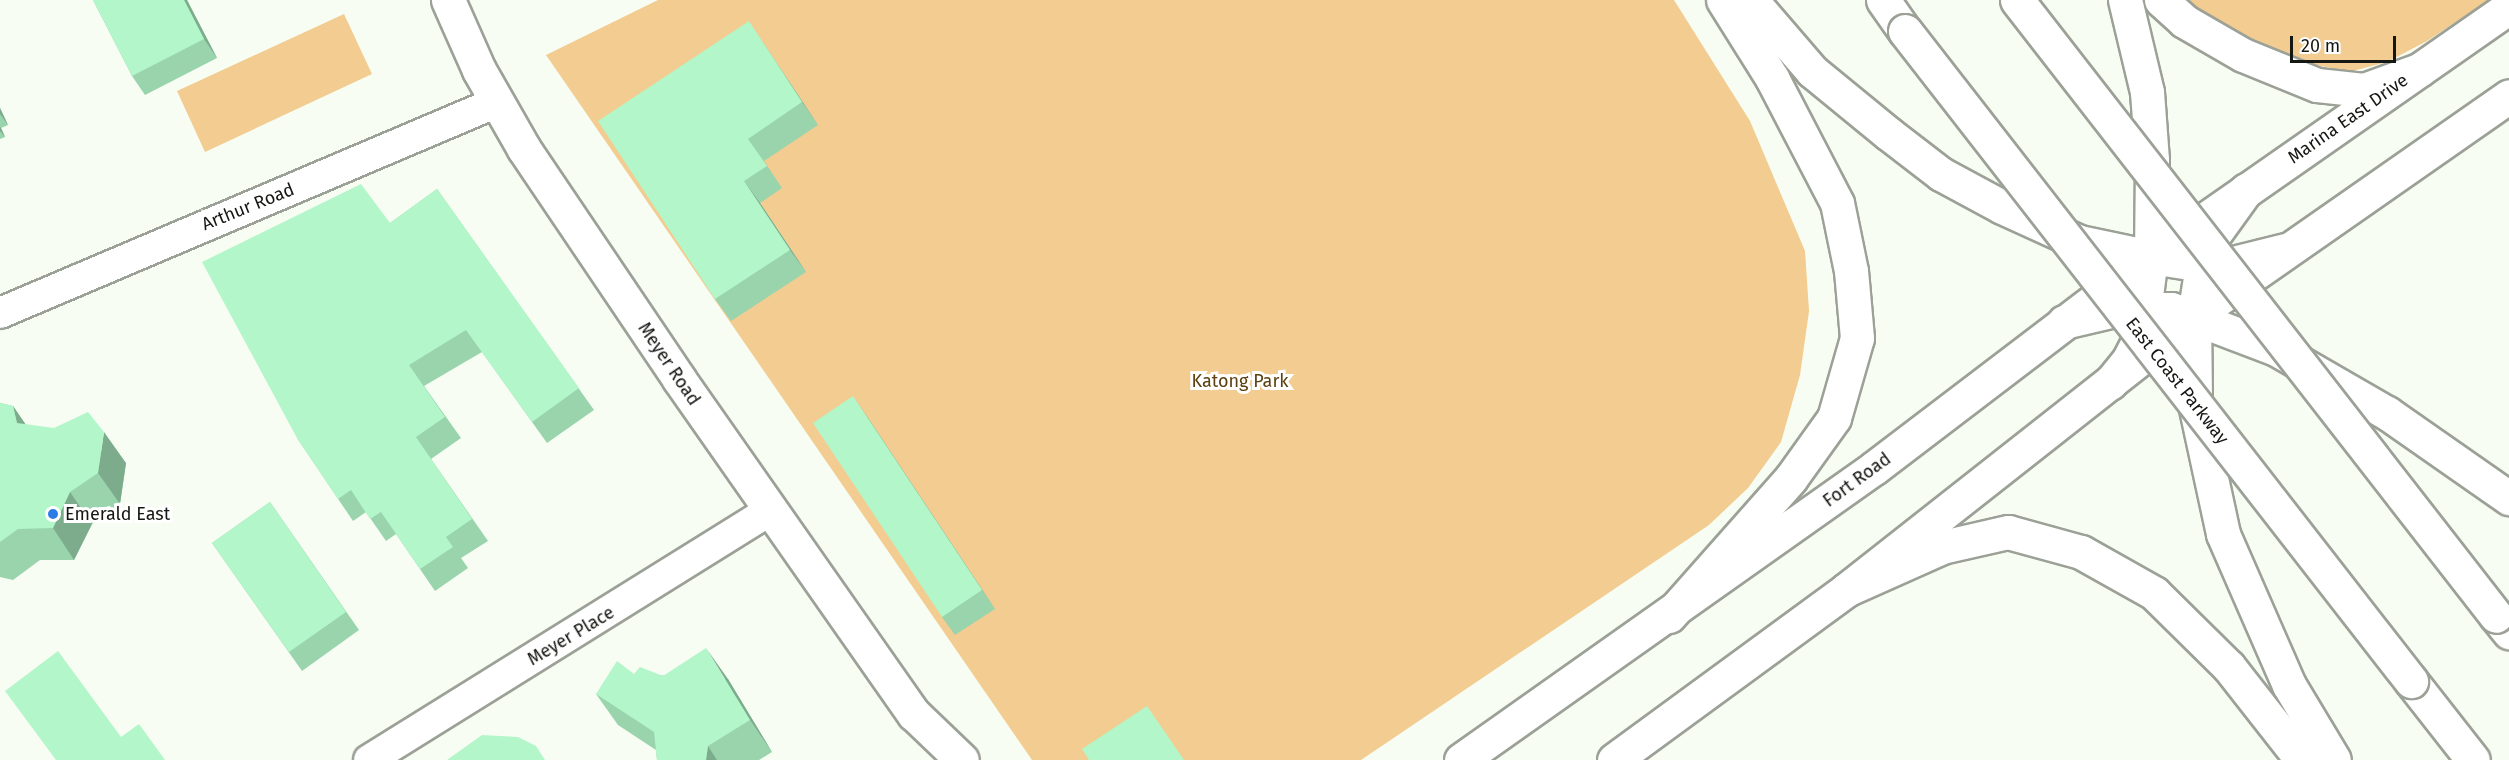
<!DOCTYPE html>
<style>
body{margin:0}
#map{position:relative;width:2509px;height:760px;overflow:hidden;background:#f7fdf2;font-family:"Fira Sans",sans-serif}
div>[style]{position:absolute}
[style*='--x']{left:calc(var(--x)*1px);top:calc(var(--y)*1px);width:calc(var(--w)*1px);rotate:calc(var(--a)*1deg)}
.green>*{inset:0;background:#f2cc90}
.roads{filter:drop-shadow(2px 0 #9ca197) drop-shadow(-2px 0 #9ca197) drop-shadow(0 2px #9ca197) drop-shadow(0 -2px #9ca197)}
.street>*{height:30px;margin:-15px;padding:0 15px;transform-origin:15px;border-radius:15px;background:#fff}
.secondary>*{height:33px;margin:-16.5px;padding:0 16.5px;transform-origin:16.5px;border-radius:16.5px;background:#fff}
.primary>*{height:33px;margin:-16.5px;padding:0 16.5px;transform-origin:16.5px;border-radius:16.5px;background:#fff}
.highway>*{height:33px;margin:-16.5px;padding:0 16.5px;transform-origin:16.5px;border-radius:16.5px;background:#fff}
.bridges{filter:drop-shadow(2px 0 #9ca197) drop-shadow(-2px 0 #9ca197) drop-shadow(0 2px #9ca197) drop-shadow(0 -2px #9ca197)}
.highway-bridge>*{height:33px;margin:-16.5px;padding:0 16.5px;transform-origin:16.5px;border-radius:16.5px;background:#fff}
.wall>*{inset:0;background:#99d4ad}
.shaded-wall>*{inset:0;background:#7dac8d}
.building>*{inset:0;background:#b2f6c9}
.dots>*{width:16px;height:16px;translate:-50% -50%;box-sizing:border-box;border:3px solid #fff;border-radius:50%}
span{translate:-50% -50%;white-space:nowrap;text-align:center;line-height:1.15;-webkit-text-stroke:6px #fff;paint-order:stroke}
.street-label{font-size:18px;color:#151713}
.park-label{font-size:18px;color:#5c4111}
.poi-label{font-size:18px;color:#151713}
.left{translate:0 -50%;text-align:left}
.scale{position:absolute;left:2290px;top:36px;width:106px;height:27px;box-sizing:border-box;border:3px solid #151713;border-top:0;padding-left:8px;font-size:18px;line-height:21px;white-space:nowrap;color:#151713;-webkit-text-stroke:4px #fff;paint-order:stroke}
</style>
<div id="map">
<div class="green">
<div style="clip-path:polygon(658px 0,1674px 0,1750px 121px,1805px 251px,1809px 311px,1800px 375px,1781px 442px,1748px 488px,1709px 525px,1361px 760px,1032px 760px,546px 55px)"></div>
<div style="clip-path:polygon(2185px 0,2489px 0,2427px 41px,2387px 62px,2349px 72px,2293px 60px,2197px 11px)"></div>
<div style="clip-path:polygon(344px 14px,372px 74px,205px 152px,177px 91px)"></div>
</div>
<div class="roads">
<div class="street">
<div style="--x:0;--y:313;--w:540;--a:-23"></div>
<div style="--x:369;--y:760;--w:473;--a:-31.9"></div>
</div>
<div class="secondary">
<div style="--x:448;--y:0;--w:77;--a:66.1"></div>
<div style="--x:479;--y:70;--w:91;--a:60.3"></div>
<div style="--x:524;--y:149;--w:277;--a:56"></div>
<div style="--x:679;--y:379;--w:409;--a:55"></div>
<div style="--x:914;--y:714;--w:66;--a:43.8"></div>
</div>
<div class="primary">
<div style="--x:1461;--y:760;--w:506;--a:-35.26"></div>
<div style="--x:1874;--y:468;--w:348;--a:-37.3"></div>
<div style="--x:2151;--y:257;--w:437;--a:-34.9"></div>
<div style="--x:1614;--y:760;--w:288;--a:-36.2"></div>
<div style="--x:1846;--y:590;--w:443;--a:-38.2"></div>
<div style="--x:2194;--y:316;--w:384;--a:-34.9"></div>
</div>
<div class="highway">
<div style="--x:1751;--y:0;--w:94;--a:49.3"></div>
<div style="--x:1812;--y:71;--w:99;--a:39.3"></div>
<div style="--x:1889;--y:134;--w:66;--a:37.6"></div>
<div style="--x:1941;--y:174;--w:69;--a:28.4"></div>
<div style="--x:2002;--y:207;--w:85;--a:24.4"></div>
<div style="--x:2079;--y:242;--w:74;--a:11.8"></div>
<div style="--x:2151;--y:257;--w:52;--a:8.9"></div>
<div style="--x:2202;--y:265;--w:27;--a:-2"></div>
<div style="--x:2229;--y:264;--w:58;--a:-14"></div>
<div style="--x:1883;--y:0;--w:38;--a:55"></div>
<div style="--x:2161;--y:0;--w:31;--a:42"></div>
<div style="--x:2184;--y:21;--w:68;--a:30"></div>
<div style="--x:2243;--y:55;--w:80;--a:22.1"></div>
<div style="--x:2317;--y:85;--w:47;--a:6.1"></div>
<div style="--x:2364;--y:90;--w:59;--a:-20"></div>
<div style="--x:2246;--y:190;--w:57;--a:125.7"></div>
<div style="--x:2213;--y:236;--w:31;--a:111"></div>
<div style="--x:2202;--y:265;--w:52;--a:98.9"></div>
<div style="--x:2194;--y:316;--w:88;--a:89.3"></div>
<div style="--x:2195;--y:404;--w:133;--a:77.8"></div>
<div style="--x:2223;--y:534;--w:165;--a:66.4"></div>
<div style="--x:2289;--y:685;--w:87;--a:59"></div>
<div style="--x:2064;--y:322;--w:57;--a:-13.3"></div>
<div style="--x:2119;--y:309;--w:52;--a:0"></div>
<div style="--x:2171;--y:309;--w:112;--a:20.9"></div>
<div style="--x:2276;--y:349;--w:128;--a:30"></div>
<div style="--x:2387;--y:413;--w:149;--a:34.9"></div>
<div style="--x:2110;--y:383;--w:28;--a:-51"></div>
<div style="--x:2128;--y:361;--w:29;--a:-63"></div>
<div style="--x:2141;--y:335;--w:79;--a:-82.7"></div>
<div style="--x:2151;--y:257;--w:97;--a:-89.4"></div>
<div style="--x:2152;--y:160;--w:68;--a:-94.2"></div>
<div style="--x:2147;--y:92;--w:95;--a:-103.4"></div>
<div style="--x:1846;--y:590;--w:105;--a:-24.1"></div>
<div style="--x:1942;--y:547;--w:68;--a:-12.8"></div>
<div style="--x:2008;--y:532;--w:76;--a:15.3"></div>
<div style="--x:2081;--y:552;--w:84;--a:29.3"></div>
<div style="--x:2154;--y:593;--w:105;--a:44.6"></div>
<div style="--x:2229;--y:667;--w:118;--a:51.9"></div>
<div style="--x:1669;--y:616;--w:184;--a:-48.5"></div>
<div style="--x:1791;--y:478;--w:74;--a:-54.4"></div>
<div style="--x:1834;--y:418;--w:83;--a:-74"></div>
<div style="--x:1857;--y:338;--w:67;--a:-95.1"></div>
<div style="--x:1851;--y:271;--w:69;--a:-101.6"></div>
<div style="--x:1837;--y:203;--w:141;--a:-117.5"></div>
<div style="--x:1772;--y:78;--w:92;--a:-122.1"></div>
<div style="--x:2496;--y:616;--w:21;--a:51"></div>
<div style="--x:2411;--y:681;--w:100;--a:51.9"></div>
</div>
</div>
<div class="bridges">
<div class="highway-bridge">
<div style="--x:2017;--y:0;--w:780;--a:52.13"></div>
<div style="--x:1905;--y:31;--w:824;--a:52.1"></div>
</div>
</div>
<div class="wall">
<div style="clip-path:polygon(93px 0,187px 0,217px 58px,145px 95px,132px 76px)"></div>
<div style="clip-path:polygon(764px 44px,818px 125px,764px 161px,782px 188px,760px 203px,806px 272px,731px 321px,715px 299px)"></div>
<div style="clip-path:polygon(0 108px,8px 125px,1px 128px,5px 137px,0 139px)"></div>
<div style="clip-path:polygon(437px 189px,594px 410px,547px 443px,482px 352px,424px 386px,461px 438px,431px 459px,488px 541px,461px 558px,468px 568px,435px 591px,396px 534px,386px 541px,366px 512px,353px 521px,297px 438px,390px 223px)"></div>
<div style="clip-path:polygon(0 403px,13px 406px,25px 424px,126px 463px,120px 504px,92px 524px,74px 560px,40px 560px,13px 580px,0 577px)"></div>
<div style="clip-path:polygon(866px 415px,995px 609px,955px 635px,942px 617px)"></div>
<div style="clip-path:polygon(270px 502px,359px 630px,302px 671px,212px 543px)"></div>
<div style="clip-path:polygon(634px 674px,728px 679px,772px 752px,759px 760px,657px 760px,656px 750px,618px 725px,596px 694px)"></div>
</div>
<div class="shaded-wall">
<div style="clip-path:polygon(184px 0,187px 0,217px 58px,204px 39px)"></div>
<div style="clip-path:polygon(749px 21px,764px 44px,818px 125px,802px 102px)"></div>
<div style="clip-path:polygon(0 108px,8px 125px,0 114px)"></div>
<div style="clip-path:polygon(0 127px,1px 128px,5px 137px,0 131px)"></div>
<div style="clip-path:polygon(744px 181px,760px 203px,806px 272px,790px 250px)"></div>
<div style="clip-path:polygon(853px 396px,866px 415px,995px 609px,982px 590px)"></div>
<div style="clip-path:polygon(13px 406px,35px 438px,17px 423px)"></div>
<div style="clip-path:polygon(104px 432px,126px 463px,120px 504px,98px 473px)"></div>
<div style="clip-path:polygon(70px 492px,92px 524px,74px 560px,53px 528px)"></div>
<div style="clip-path:polygon(706px 648px,728px 679px,772px 752px,750px 720px)"></div>
<div style="clip-path:polygon(708px 746px,717px 760px,706px 760px)"></div>
</div>
<div class="building">
<div style="clip-path:polygon(93px 0,184px 0,204px 39px,132px 76px)"></div>
<div style="clip-path:polygon(749px 21px,802px 102px,748px 139px,767px 166px,744px 181px,790px 250px,715px 299px,598px 121px)"></div>
<div style="clip-path:polygon(361px 184px,390px 223px,437px 189px,579px 388px,532px 422px,466px 330px,409px 365px,445px 417px,416px 437px,472px 519px,446px 537px,453px 547px,420px 569px,381px 512px,370px 519px,351px 490px,338px 499px,297px 438px,202px 262px)"></div>
<div style="clip-path:polygon(853px 396px,982px 590px,942px 617px,813px 423px)"></div>
<div style="clip-path:polygon(0 403px,13px 406px,17px 423px,54px 428px,88px 412px,104px 432px,98px 473px,70px 492px,53px 528px,18px 529px,0 542px)"></div>
<div style="clip-path:polygon(270px 502px,346px 612px,289px 652px,212px 543px)"></div>
<div style="clip-path:polygon(706px 648px,750px 720px,708px 746px,706px 760px,657px 760px,654px 732px,596px 694px,617px 661px,634px 674px,640px 667px,663px 676px)"></div>
<div style="clip-path:polygon(58px 651px,121px 737px,139px 724px,165px 760px,56px 760px,5px 691px)"></div>
<div style="clip-path:polygon(1147px 706px,1184px 760px,1089px 760px,1082px 749px)"></div>
<div style="clip-path:polygon(482px 735px,518px 737px,536px 746px,545px 760px,447px 760px)"></div>
</div>
<div class="dots">
<div style="left:53px;top:514px;background:#2b7ce7"></div>
</div>
<div class="street-label">
<span style="left:2348px;top:119px;rotate:-35deg">Marina East Drive</span>
<span style="left:248px;top:207px;rotate:-22deg">Arthur Road</span>
<span style="left:669px;top:364px;rotate:56deg">Meyer Road</span>
<span style="left:2177px;top:381px;rotate:52deg">East Coast Parkway</span>
<span style="left:1857px;top:480px;rotate:-36deg">Fort Road</span>
<span style="left:571px;top:636px;rotate:-31deg">Meyer Place</span>
</div>
<div class="park-label">
<span style="left:1240px;top:381px">Katong Park</span>
</div>
<div class="poi-label">
<span class="left" style="left:65px;top:514px">Emerald East</span>
</div>
<div class="scale">20 m</div>
</div>
